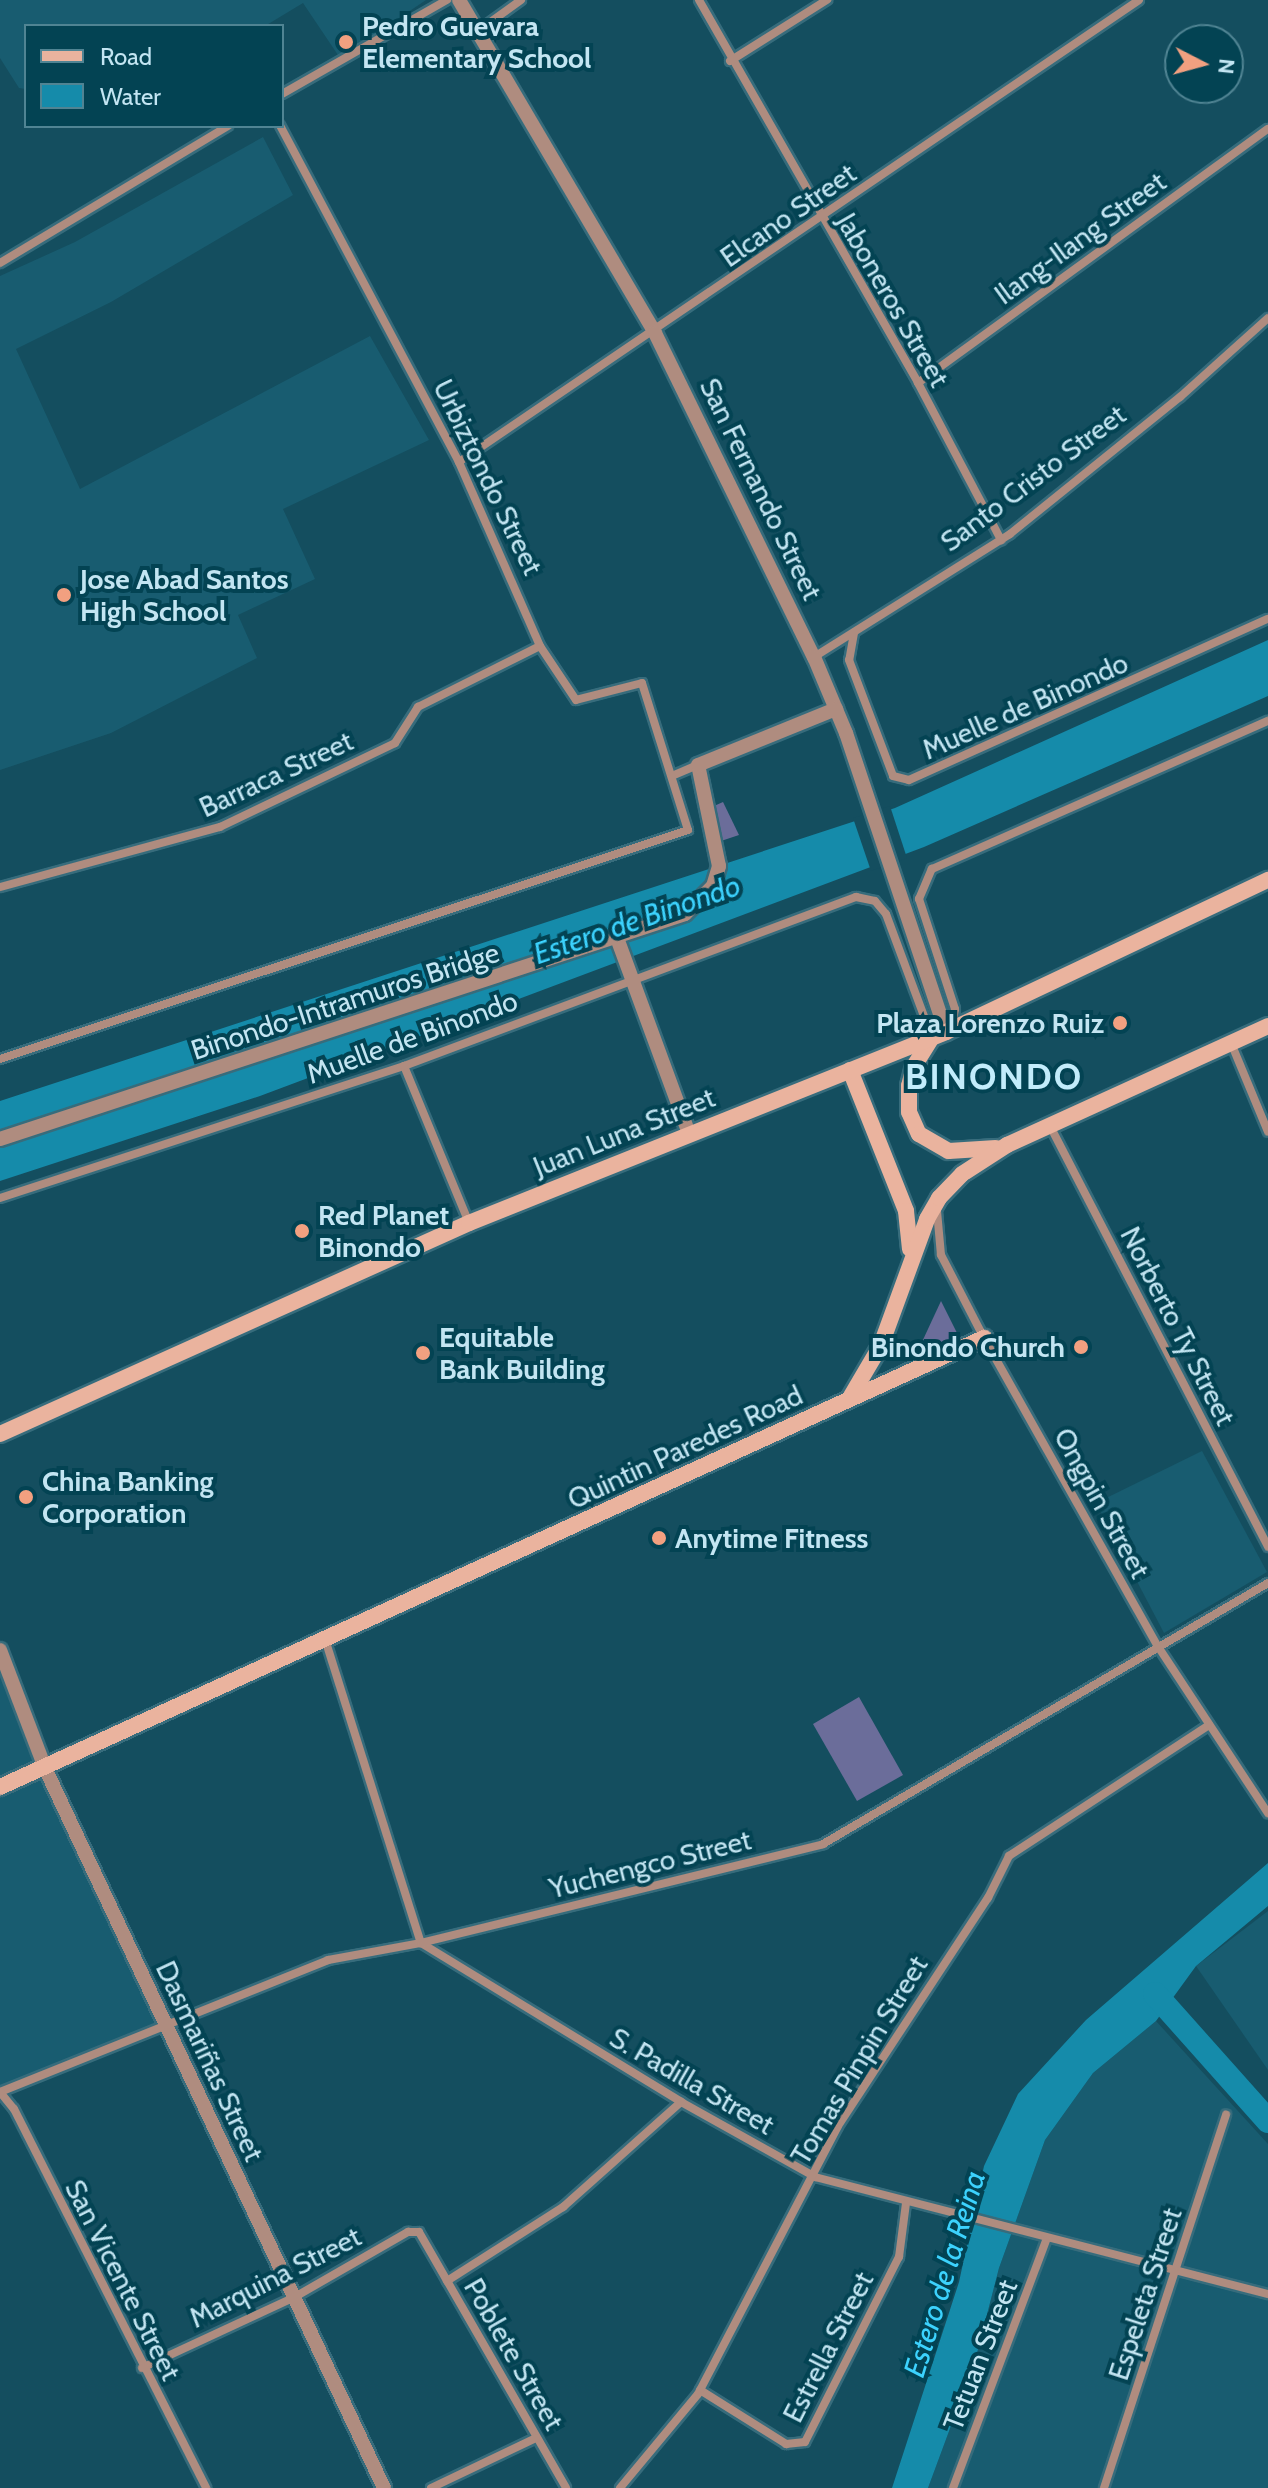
<!DOCTYPE html>
<meta charset="utf-8">
<style>
body{margin:0}
#map{position:relative;width:1268px;height:2488px;overflow:hidden;background:#144e5f;font-family:Cabin,sans-serif}
div>[style]{position:absolute}
[style*='--x']{left:calc(var(--x)*1px);top:calc(var(--y)*1px);width:calc(var(--w)*1px);rotate:calc(var(--a)*1deg)}
.built>*{inset:0;background:#185c70}
.green>*{inset:0;background:#6b6d9a}
.water>*{inset:0;background:#158baa}
.pier>*{inset:0;background:#144e5f}
.canal>*{height:24px;margin:-12px;padding:0 12px;transform-origin:12px;border-radius:12px;background:#158baa}
.roads{filter:drop-shadow(2px 0 #376c7c) drop-shadow(-2px 0 #376c7c) drop-shadow(0 2px #376c7c) drop-shadow(0 -2px #376c7c)}
.minor>*{height:8px;margin:-4px;padding:0 4px;transform-origin:4px;border-radius:4px;background:#af8c7f}
.tertiary>*{height:14px;margin:-7px;padding:0 7px;transform-origin:7px;border-radius:7px;background:#af8c7f}
.secondary>*{height:16px;margin:-8px;padding:0 8px;transform-origin:8px;border-radius:8px;background:#eab39e}
.dots>*{width:22px;height:22px;translate:-50% -50%;box-sizing:border-box;border:4px solid #034353;border-radius:50%}
span{translate:-50% -50%;white-space:nowrap;text-align:center;line-height:1.15;-webkit-text-stroke:8px #034353;paint-order:stroke}
.poi-label{font-size:28px;color:#c3e5f2;font-weight:700}
.left{translate:0 -50%;text-align:left}
.right{translate:-100% -50%;text-align:right}
.street-label{font-size:28px;color:#c3e5f2}
.water-label{font-size:30px;color:#3cd2fd;font-style:italic}
.district-label{font-size:36px;color:#c2ecfb;font-weight:700;letter-spacing:2px}
.legend{position:absolute;left:24px;top:24px;width:260px;height:104px;box-sizing:border-box;background:#034353;border:2px solid #508493;margin:0;padding:10px 14px;list-style:none;font-size:24px;color:#c3e5f2}
.legend li{display:flex;align-items:center;gap:16px;height:40px}
.legend b{width:40px;border:2px solid #508493}
.north{position:absolute;left:1164px;top:24px;width:80px;height:80px;box-sizing:border-box;background:#034353;border:2px solid #508493;border-radius:50%;rotate:96deg;font-size:22px;font-weight:700;line-height:32px;text-align:center;color:#c3e5f2}
.north::after{content:'';display:block;margin:auto;width:28px;height:36px;background:#f2a080;clip-path:polygon(50% 0,100% 100%,50% 72%,0 100%)}
</style>
<div id="map">
<div class="built">
<div style="clip-path:polygon(0 0,426px 0,340px 58px,303px 3px,265px 26px,26px 26px,26px 89px,19px 88px,0 58px)"></div>
<div style="clip-path:polygon(263px 137px,293px 195px,111px 302px,16px 349px,80px 489px,370px 336px,429px 440px,283px 509px,315px 579px,238px 615px,257px 658px,111px 733px,0 770px,0 276px,75px 242px)"></div>
<div style="clip-path:polygon(1202px 1451px,1267px 1572px,1164px 1633px,1096px 1503px)"></div>
<div style="clip-path:polygon(0 1650px,163px 2024px,0 2092px)"></div>
<div style="clip-path:polygon(1268px 1911px,1268px 2070px,1196px 1966px)"></div>
<div style="clip-path:polygon(1156px 2021px,1268px 2144px,1268px 2488px,928px 2488px,975px 2361px,999px 2268px,1045px 2140px,1093px 2073px)"></div>
</div>
<div class="green">
<div style="clip-path:polygon(723px 802px,739px 835px,721px 841px,714px 806px)"></div>
<div style="clip-path:polygon(941px 1301px,958px 1335px,915px 1357px)"></div>
<div style="clip-path:polygon(859px 1697px,903px 1775px,857px 1801px,813px 1724px)"></div>
</div>
<div class="water">
<div style="clip-path:polygon(1268px 640px,1268px 696px,924px 847px,260px 1096px,0 1181px,0 1101px,895px 808px)"></div>
<div style="clip-path:polygon(1268px 1863px,1268px 1906px,1196px 1966px,1156px 2021px,1093px 2073px,1045px 2140px,999px 2268px,975px 2361px,928px 2488px,892px 2488px,959px 2282px,984px 2166px,1018px 2094px,1086px 2020px)"></div>
</div>
<div class="pier">
<div style="clip-path:polygon(890px 806px,907px 858px,871px 871px,853px 818px)"></div>
</div>
<div class="canal">
<div style="--x:1155;--y:1994;--w:170;--a:48.3"></div>
</div>
<div class="roads">
<div class="minor">
<div style="--x:699;--y:0;--w:441;--a:60.2"></div>
<div style="--x:918;--y:383;--w:178;--a:62.1"></div>
<div style="--x:478;--y:31;--w:53;--a:-35.8"></div>
<div style="--x:730;--y:61;--w:115;--a:-32.2"></div>
<div style="--x:282;--y:94;--w:190;--a:-29.7"></div>
<div style="--x:0;--y:263;--w:266;--a:-31"></div>
<div style="--x:918;--y:383;--w:432;--a:-36"></div>
<div style="--x:459;--y:462;--w:822;--a:-34.19"></div>
<div style="--x:854;--y:633;--w:27;--a:100"></div>
<div style="--x:849;--y:660;--w:124;--a:69.2"></div>
<div style="--x:893;--y:776;--w:16;--a:14"></div>
<div style="--x:909;--y:780;--w:393;--a:-24.2"></div>
<div style="--x:814;--y:657;--w:231;--a:-32.1"></div>
<div style="--x:1010;--y:534;--w:218;--a:-38.9"></div>
<div style="--x:1180;--y:397;--w:118;--a:-41.9"></div>
<div style="--x:674;--y:775;--w:26;--a:-23"></div>
<div style="--x:0;--y:887;--w:228;--a:-15.3"></div>
<div style="--x:220;--y:827;--w:194;--a:-25.6"></div>
<div style="--x:395;--y:743;--w:43;--a:-57.4"></div>
<div style="--x:418;--y:707;--w:136;--a:-26.6"></div>
<div style="--x:952;--y:1026;--w:17;--a:-80"></div>
<div style="--x:955;--y:1009;--w:116;--a:-108.1"></div>
<div style="--x:919;--y:899;--w:33;--a:-67"></div>
<div style="--x:932;--y:869;--w:367;--a:-23.8"></div>
<div style="--x:1231;--y:1043;--w:96;--a:67.4"></div>
<div style="--x:0;--y:1059;--w:725;--a:-18.41"></div>
<div style="--x:688;--y:830;--w:154;--a:-107.4"></div>
<div style="--x:642;--y:683;--w:68;--a:165.6"></div>
<div style="--x:576;--y:700;--w:65;--a:-123.7"></div>
<div style="--x:540;--y:646;--w:201;--a:-113.8"></div>
<div style="--x:459;--y:462;--w:381;--a:-118"></div>
<div style="--x:404;--y:1066;--w:170;--a:67.5"></div>
<div style="--x:1050;--y:1126;--w:474;--a:62.6"></div>
<div style="--x:0;--y:1198;--w:425;--a:-18.1"></div>
<div style="--x:404;--y:1066;--w:483;--a:-20.5"></div>
<div style="--x:856;--y:897;--w:19;--a:12"></div>
<div style="--x:875;--y:901;--w:17;--a:50"></div>
<div style="--x:886;--y:914;--w:132;--a:69.6"></div>
<div style="--x:937;--y:1211;--w:44;--a:84.8"></div>
<div style="--x:941;--y:1255;--w:93;--a:62.6"></div>
<div style="--x:984;--y:1338;--w:356;--a:60.6"></div>
<div style="--x:1159;--y:1648;--w:198;--a:56.6"></div>
<div style="--x:325;--y:1639;--w:319;--a:72.5"></div>
<div style="--x:421;--y:1943;--w:305;--a:31.4"></div>
<div style="--x:681;--y:2102;--w:154;--a:29.2"></div>
<div style="--x:815;--y:2177;--w:468;--a:14.5"></div>
<div style="--x:0;--y:2092;--w:354;--a:-21.9"></div>
<div style="--x:328;--y:1960;--w:95;--a:-10.4"></div>
<div style="--x:421;--y:1943;--w:414;--a:-13.8"></div>
<div style="--x:823;--y:1844;--w:516;--a:-30.39"></div>
<div style="--x:0;--y:2092;--w:22;--a:51"></div>
<div style="--x:14;--y:2109;--w:425;--a:63.1"></div>
<div style="--x:447;--y:2281;--w:138;--a:-32.5"></div>
<div style="--x:563;--y:2207;--w:158;--a:-41.7"></div>
<div style="--x:142;--y:2368;--w:166;--a:-24.9"></div>
<div style="--x:293;--y:2298;--w:133;--a:-29.9"></div>
<div style="--x:408;--y:2232;--w:11;--a:0"></div>
<div style="--x:419;--y:2232;--w:295;--a:60.1"></div>
<div style="--x:700;--y:2390;--w:102;--a:32.1"></div>
<div style="--x:786;--y:2444;--w:19;--a:-6"></div>
<div style="--x:805;--y:2442;--w:208;--a:-63.1"></div>
<div style="--x:899;--y:2257;--w:54;--a:-82.6"></div>
<div style="--x:431;--y:2488;--w:116;--a:-25.5"></div>
<div style="--x:620;--y:2488;--w:122;--a:-50.3"></div>
<div style="--x:698;--y:2394;--w:302;--a:-62.4"></div>
<div style="--x:838;--y:2126;--w:273;--a:-56.7"></div>
<div style="--x:988;--y:1898;--w:47;--a:-63.4"></div>
<div style="--x:1009;--y:1856;--w:239;--a:-33.2"></div>
<div style="--x:953;--y:2488;--w:267;--a:-69.4"></div>
<div style="--x:1104;--y:2488;--w:393;--a:-71.9"></div>
</div>
<div class="tertiary">
<div style="--x:459;--y:0;--w:386;--a:59.5"></div>
<div style="--x:655;--y:333;--w:361;--a:63.9"></div>
<div style="--x:814;--y:657;--w:82;--a:67.2"></div>
<div style="--x:846;--y:733;--w:315;--a:71.5"></div>
<div style="--x:617;--y:938;--w:209;--a:69.8"></div>
<div style="--x:0;--y:1139;--w:721;--a:-18.18"></div>
<div style="--x:685;--y:914;--w:40;--a:-45"></div>
<div style="--x:713;--y:886;--w:21;--a:-73"></div>
<div style="--x:719;--y:866;--w:103;--a:-101.7"></div>
<div style="--x:698;--y:765;--w:149;--a:-22.1"></div>
<div style="--x:0;--y:1650;--w:126;--a:69.1"></div>
<div style="--x:45;--y:1768;--w:796;--a:64.79"></div>
</div>
<div class="secondary">
<div style="--x:931;--y:1039;--w:32;--a:122"></div>
<div style="--x:914;--y:1066;--w:21;--a:104"></div>
<div style="--x:909;--y:1086;--w:26;--a:90"></div>
<div style="--x:909;--y:1112;--w:24;--a:66"></div>
<div style="--x:919;--y:1134;--w:34;--a:30"></div>
<div style="--x:949;--y:1151;--w:47;--a:-3.7"></div>
<div style="--x:850;--y:1070;--w:152;--a:68.3"></div>
<div style="--x:906;--y:1211;--w:38;--a:84"></div>
<div style="--x:851;--y:1396;--w:59;--a:-59.5"></div>
<div style="--x:881;--y:1345;--w:134;--a:-69.9"></div>
<div style="--x:927;--y:1219;--w:24;--a:-60"></div>
<div style="--x:939;--y:1198;--w:33;--a:-46"></div>
<div style="--x:962;--y:1174;--w:54;--a:-32.8"></div>
<div style="--x:1007;--y:1145;--w:287;--a:-24.5"></div>
<div style="--x:0;--y:1434;--w:514;--a:-24.22"></div>
<div style="--x:469;--y:1223;--w:514;--a:-21.82"></div>
<div style="--x:946;--y:1032;--w:356;--a:-25.3"></div>
<div style="--x:0;--y:1787;--w:1082;--a:-24.53"></div>
</div>
</div>
<div class="dots">
<div style="left:346px;top:42px;background:#f2a080"></div>
<div style="left:64px;top:595px;background:#f2a080"></div>
<div style="left:1120px;top:1023px;background:#f2a080"></div>
<div style="left:302px;top:1231px;background:#f2a080"></div>
<div style="left:1081px;top:1347px;background:#f2a080"></div>
<div style="left:423px;top:1353px;background:#f2a080"></div>
<div style="left:26px;top:1497px;background:#f2a080"></div>
<div style="left:659px;top:1538px;background:#f2a080"></div>
</div>
<div class="poi-label">
<span class="left" style="left:362px;top:42px">Pedro Guevara<br>Elementary School</span>
<span class="left" style="left:80px;top:595px">Jose Abad Santos<br>High School</span>
<span class="right" style="left:1104px;top:1023px">Plaza Lorenzo Ruiz</span>
<span class="left" style="left:318px;top:1231px">Red Planet<br>Binondo</span>
<span class="left" style="left:439px;top:1353px">Equitable<br>Bank Building</span>
<span class="right" style="left:1065px;top:1347px">Binondo Church</span>
<span class="left" style="left:42px;top:1497px">China Banking<br>Corporation</span>
<span class="left" style="left:675px;top:1538px">Anytime Fitness</span>
</div>
<div class="street-label">
<span style="left:788px;top:215px;rotate:-35deg">Elcano Street</span>
<span style="left:1080px;top:238px;rotate:-36deg">Ilang-Ilang Street</span>
<span style="left:893px;top:300px;rotate:60deg">Jaboneros Street</span>
<span style="left:488px;top:477px;rotate:64deg">Urbiztondo Street</span>
<span style="left:1033px;top:478px;rotate:-37deg">Santo Cristo Street</span>
<span style="left:761px;top:489px;rotate:64deg">San Fernando Street</span>
<span style="left:1025px;top:706px;rotate:-24deg">Muelle de Binondo</span>
<span style="left:276px;top:774px;rotate:-25deg">Barraca Street</span>
<span style="left:345px;top:1001px;rotate:-18deg">Binondo-Intramuros Bridge</span>
<span style="left:412px;top:1037px;rotate:-20deg">Muelle de Binondo</span>
<span style="left:624px;top:1132px;rotate:-22deg">Juan Luna Street</span>
<span style="left:1178px;top:1326px;rotate:63deg">Norberto Ty Street</span>
<span style="left:685px;top:1447px;rotate:-25deg">Quintin Paredes Road</span>
<span style="left:1102px;top:1503px;rotate:61deg">Ongpin Street</span>
<span style="left:650px;top:1864px;rotate:-14deg">Yuchengco Street</span>
<span style="left:859px;top:2060px;rotate:-59deg">Tomas Pinpin Street</span>
<span style="left:210px;top:2061px;rotate:65deg">Dasmariñas Street</span>
<span style="left:692px;top:2081px;rotate:30deg">S. Padilla Street</span>
<span style="left:275px;top:2277px;rotate:-27deg">Marquina Street</span>
<span style="left:123px;top:2280px;rotate:63deg">San Vicente Street</span>
<span style="left:1145px;top:2294px;rotate:-72deg">Espeleta Street</span>
<span style="left:828px;top:2347px;rotate:-63deg">Estrella Street</span>
<span style="left:514px;top:2354px;rotate:60deg">Poblete Street</span>
<span style="left:980px;top:2355px;rotate:-69deg">Tetuan Street</span>
</div>
<div class="water-label">
<span style="left:637px;top:920px;rotate:-19deg">Estero de Binondo</span>
<span style="left:945px;top:2274px;rotate:-73deg">Estero de la Reina</span>
</div>
<div class="district-label">
<span style="left:994px;top:1077px">BINONDO</span>
</div>
<ul class="legend">
<li><b style="height:10px;background:#eab39e"></b>Road</li>
<li><b style="height:22px;background:#158baa"></b>Water</li>
</ul>
<div class="north">N</div>
</div>
